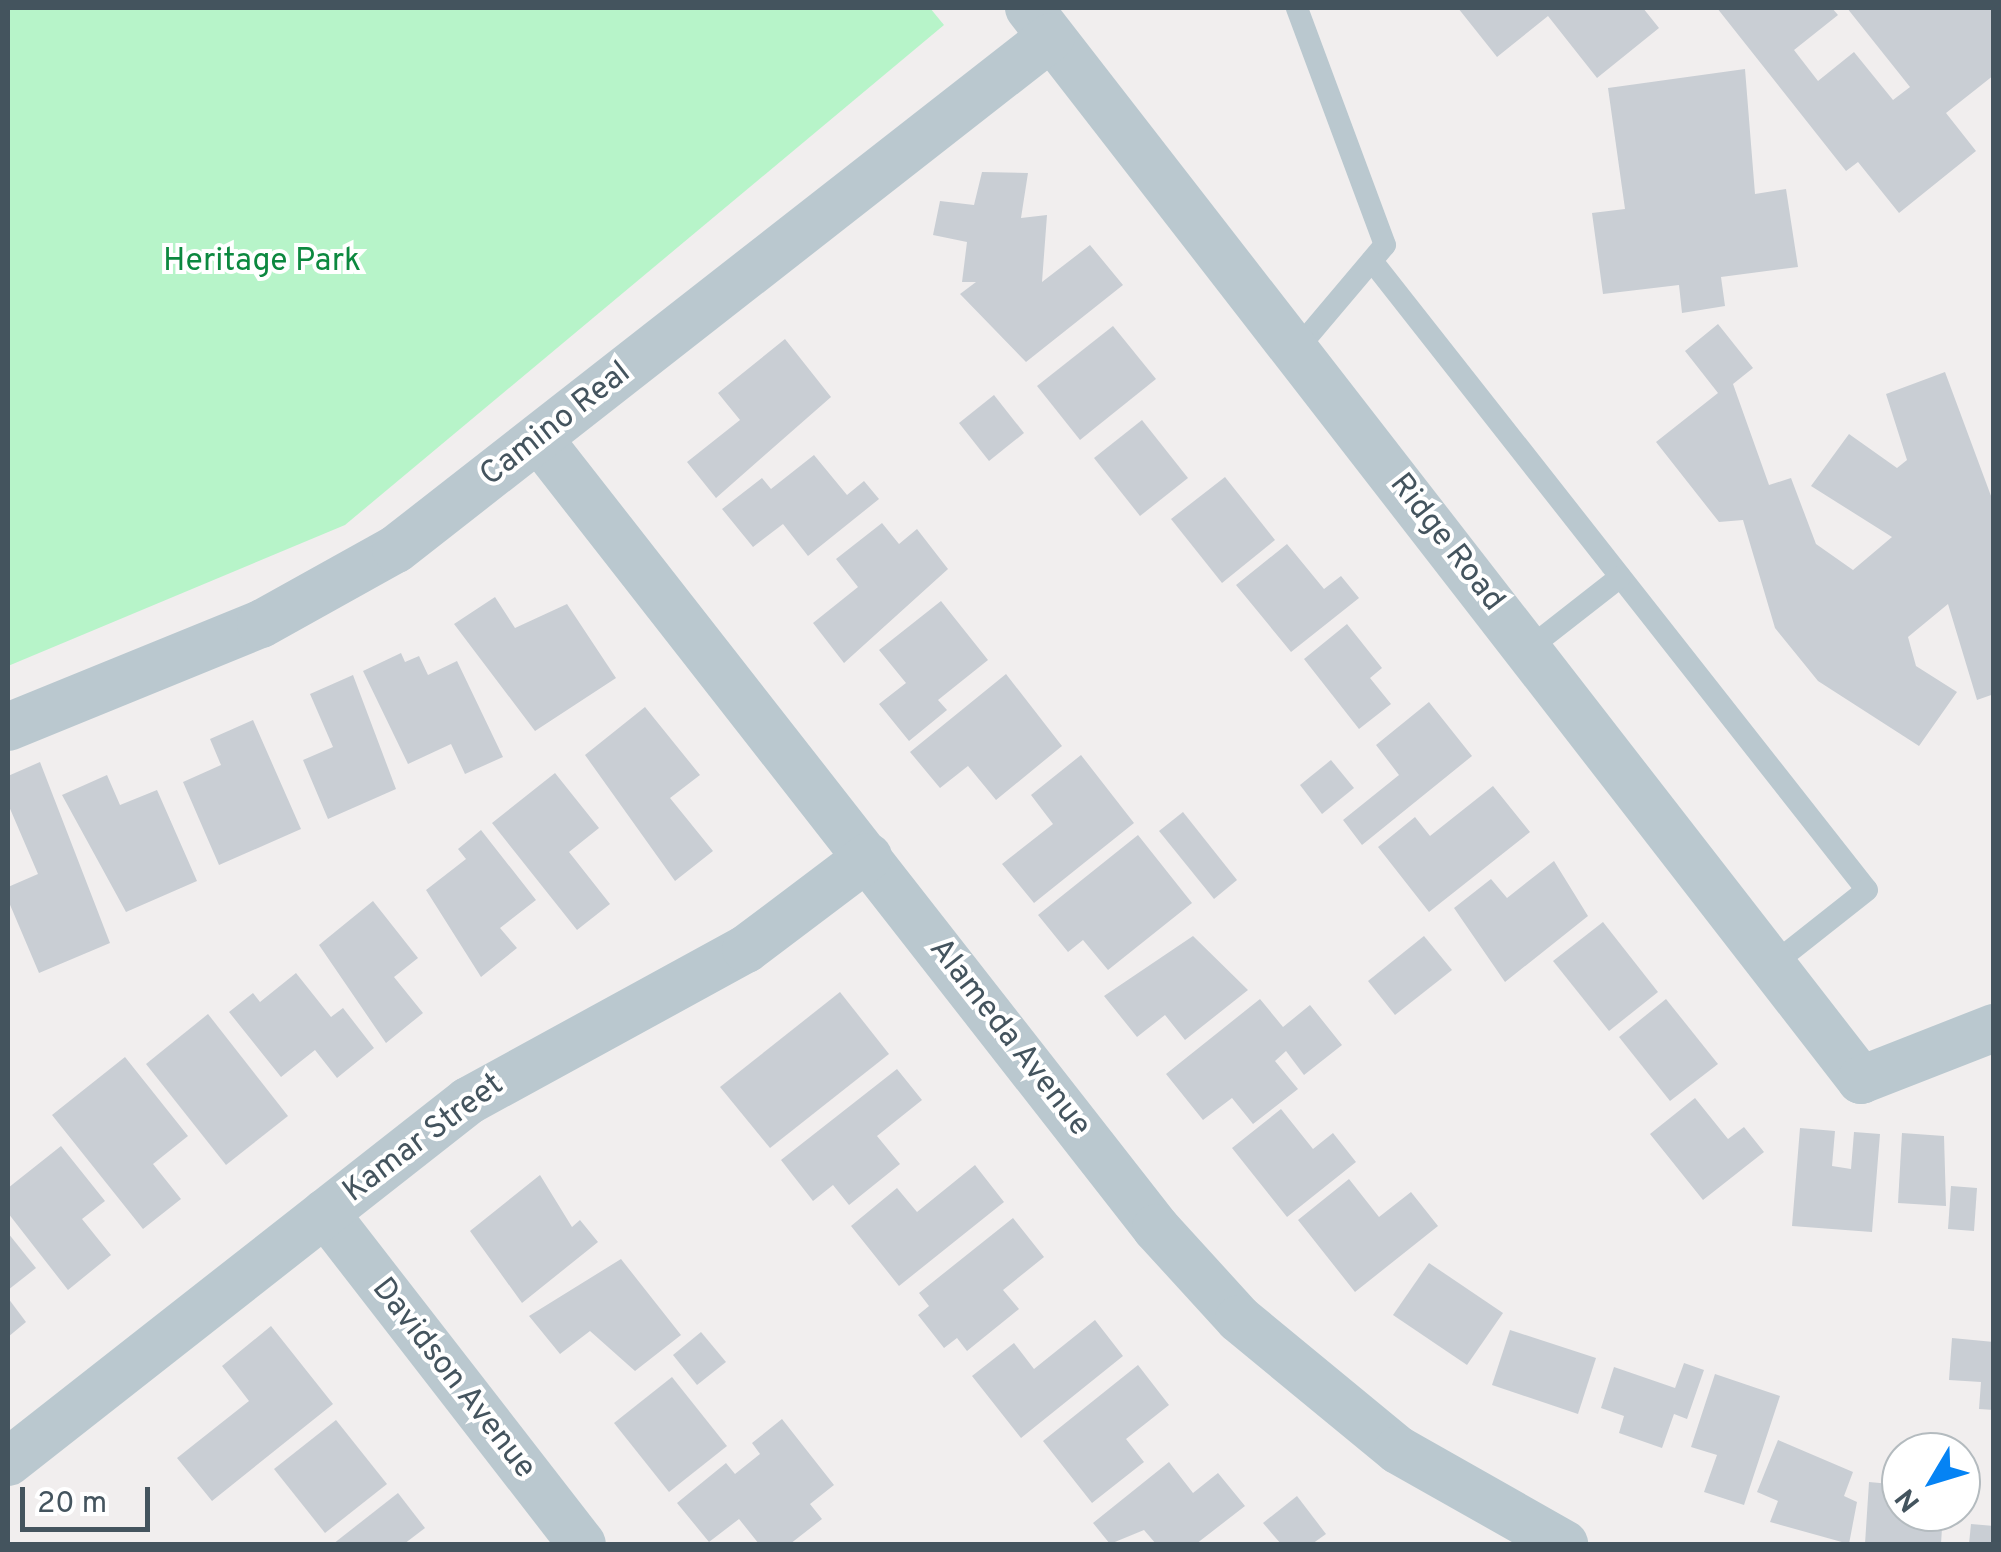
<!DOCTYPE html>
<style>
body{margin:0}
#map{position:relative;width:2001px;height:1552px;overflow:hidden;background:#f1eeee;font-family:Overpass,sans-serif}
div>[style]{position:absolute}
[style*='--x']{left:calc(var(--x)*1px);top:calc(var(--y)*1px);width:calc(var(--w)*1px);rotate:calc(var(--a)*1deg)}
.green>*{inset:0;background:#b7f4c9}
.building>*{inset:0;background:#c9ced4}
.service>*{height:22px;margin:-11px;padding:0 11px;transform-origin:11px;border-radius:11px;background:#bac8cf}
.minor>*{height:48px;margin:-24px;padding:0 24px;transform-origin:24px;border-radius:24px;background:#bac8cf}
span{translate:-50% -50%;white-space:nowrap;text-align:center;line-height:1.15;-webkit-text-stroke:8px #fff;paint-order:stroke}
.park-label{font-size:32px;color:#0c883f}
.street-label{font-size:32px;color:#44545e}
.frame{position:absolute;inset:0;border:10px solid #44545e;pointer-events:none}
.north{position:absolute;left:1881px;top:1432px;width:100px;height:100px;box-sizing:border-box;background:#fff;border:2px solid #b4bbbf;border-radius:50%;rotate:232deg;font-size:28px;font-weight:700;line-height:40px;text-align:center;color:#44545e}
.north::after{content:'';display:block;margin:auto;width:35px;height:45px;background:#0583f4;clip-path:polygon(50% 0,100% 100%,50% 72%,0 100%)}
.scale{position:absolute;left:20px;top:1487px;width:130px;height:45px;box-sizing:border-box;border:5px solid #44545e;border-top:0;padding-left:12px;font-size:30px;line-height:35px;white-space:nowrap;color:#44545e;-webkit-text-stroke:8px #fff;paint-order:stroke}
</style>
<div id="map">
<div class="green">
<div style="clip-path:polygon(8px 8px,930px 8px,944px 25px,345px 525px,8px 666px)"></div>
</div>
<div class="building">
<div style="clip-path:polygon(1458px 8px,1643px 8px,1659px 28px,1597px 78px,1548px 16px,1497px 57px)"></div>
<div style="clip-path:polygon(1717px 8px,1832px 8px,1838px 15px,1794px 50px,1818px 81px,1854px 52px,1893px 100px,1910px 87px,1847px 8px,1994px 8px,1994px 75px,1946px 113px,1976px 151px,1899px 213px,1858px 162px,1846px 171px)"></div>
<div style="clip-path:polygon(1745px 69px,1755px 194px,1786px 189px,1798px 267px,1721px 277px,1725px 306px,1682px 313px,1679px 285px,1603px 294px,1592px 213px,1625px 209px,1608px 88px)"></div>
<div style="clip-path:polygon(982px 172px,1028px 173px,1021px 218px,1047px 215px,1042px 282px,1090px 245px,1123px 285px,1026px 362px,960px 294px,976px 282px,962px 282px,967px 242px,933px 235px,940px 201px,974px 205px)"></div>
<div style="clip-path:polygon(1718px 324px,1753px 368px,1733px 384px,1769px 485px,1791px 478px,1816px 544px,1853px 570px,1892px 537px,1811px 486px,1849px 434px,1897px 468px,1907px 460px,1886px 394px,1945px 372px,1994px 504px,1994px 694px,1977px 700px,1948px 604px,1908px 637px,1916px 666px,1957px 692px,1919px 746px,1818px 681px,1775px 628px,1743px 520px,1719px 522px,1656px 442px,1718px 393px,1685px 351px)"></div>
<div style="clip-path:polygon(1113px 326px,1156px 379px,1080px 440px,1037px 386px)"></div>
<div style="clip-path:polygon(785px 339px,831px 397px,716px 498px,687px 462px,740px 420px,718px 393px)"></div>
<div style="clip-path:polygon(994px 395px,1024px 433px,989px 461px,959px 423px)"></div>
<div style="clip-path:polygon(1142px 420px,1188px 478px,1140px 516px,1094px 458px)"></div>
<div style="clip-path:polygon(814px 455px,847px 495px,864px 481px,879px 499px,808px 556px,783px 524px,753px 547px,722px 509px,762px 478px,771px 489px)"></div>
<div style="clip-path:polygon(1225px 477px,1275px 540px,1222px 583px,1171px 519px)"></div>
<div style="clip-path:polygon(882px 523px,899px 544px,917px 529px,948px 569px,844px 663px,813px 623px,858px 587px,836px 559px)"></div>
<div style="clip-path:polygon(1287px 544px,1324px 589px,1341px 576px,1359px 598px,1291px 652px,1236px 585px)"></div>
<div style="clip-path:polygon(495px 597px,515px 628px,567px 604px,616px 678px,535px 731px,454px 624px)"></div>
<div style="clip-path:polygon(941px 601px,988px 660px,938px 700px,947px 710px,909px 741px,879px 704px,906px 683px,879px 650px)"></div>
<div style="clip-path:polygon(1347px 624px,1382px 668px,1370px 678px,1391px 704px,1359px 729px,1304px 659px)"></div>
<div style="clip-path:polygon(401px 653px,405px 662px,419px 656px,428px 675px,457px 661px,503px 757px,465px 774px,451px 744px,408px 764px,363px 671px)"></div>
<div style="clip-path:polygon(1006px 674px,1062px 746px,996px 800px,968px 766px,940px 788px,910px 752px)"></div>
<div style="clip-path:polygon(353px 675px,396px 789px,328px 819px,303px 760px,333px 747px,310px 694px)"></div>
<div style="clip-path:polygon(1429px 702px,1472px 756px,1362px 845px,1343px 820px,1399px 775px,1376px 745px)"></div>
<div style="clip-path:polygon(645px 707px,700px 775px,670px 798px,713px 851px,675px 881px,585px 755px)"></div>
<div style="clip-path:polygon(253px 720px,301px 829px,219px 865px,183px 782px,221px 765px,210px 739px)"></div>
<div style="clip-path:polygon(1081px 755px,1134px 823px,1034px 903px,1002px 864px,1053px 824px,1031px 795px)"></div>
<div style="clip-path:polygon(1331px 760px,1354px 788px,1322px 814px,1300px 785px)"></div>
<div style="clip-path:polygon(40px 762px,110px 943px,39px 973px,8px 900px,8px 887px,38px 874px,8px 804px,8px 776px)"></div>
<div style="clip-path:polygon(555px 773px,599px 828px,569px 852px,610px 904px,577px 930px,492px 823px)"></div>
<div style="clip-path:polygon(107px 775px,120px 805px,157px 790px,197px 881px,126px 912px,62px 795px)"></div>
<div style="clip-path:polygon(1493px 786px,1530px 832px,1429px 912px,1378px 847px,1415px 817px,1430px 836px)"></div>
<div style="clip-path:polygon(1183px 812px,1237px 880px,1214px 899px,1159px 831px)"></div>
<div style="clip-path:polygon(481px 830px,536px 900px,500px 928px,517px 948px,481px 977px,426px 890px,466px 859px,458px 849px)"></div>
<div style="clip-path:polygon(1138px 835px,1192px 903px,1108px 970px,1083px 940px,1068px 952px,1038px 915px)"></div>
<div style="clip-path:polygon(1554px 861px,1588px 916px,1505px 982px,1454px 908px,1491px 879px,1507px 898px)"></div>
<div style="clip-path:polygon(373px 901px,418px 958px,394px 977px,423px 1013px,386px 1043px,319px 945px)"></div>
<div style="clip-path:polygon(1603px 922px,1658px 992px,1609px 1031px,1553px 961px)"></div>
<div style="clip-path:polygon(1193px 936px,1248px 990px,1185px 1040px,1165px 1015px,1137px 1037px,1104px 996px)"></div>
<div style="clip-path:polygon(1424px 936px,1452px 970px,1395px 1015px,1368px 981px)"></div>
<div style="clip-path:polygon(296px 973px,331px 1017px,343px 1008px,374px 1048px,337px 1078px,315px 1050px,281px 1077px,229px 1012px,253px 993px,260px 1002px)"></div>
<div style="clip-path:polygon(840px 992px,889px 1054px,770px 1148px,720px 1087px)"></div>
<div style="clip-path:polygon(1260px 999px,1283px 1027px,1310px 1005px,1342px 1045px,1304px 1075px,1286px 1051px,1275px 1061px,1298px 1089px,1253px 1124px,1232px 1098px,1203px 1120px,1166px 1074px)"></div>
<div style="clip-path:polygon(1666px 999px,1718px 1064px,1670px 1101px,1619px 1037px)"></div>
<div style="clip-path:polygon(208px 1014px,288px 1116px,226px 1165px,146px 1064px)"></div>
<div style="clip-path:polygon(125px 1057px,188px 1136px,153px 1164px,181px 1199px,143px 1229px,52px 1115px)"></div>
<div style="clip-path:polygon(897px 1069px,922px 1100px,877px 1136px,900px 1164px,849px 1205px,833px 1185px,813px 1201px,781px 1160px)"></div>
<div style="clip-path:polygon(1695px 1098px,1728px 1139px,1744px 1127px,1764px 1152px,1703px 1200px,1650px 1134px)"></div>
<div style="clip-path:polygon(1281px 1109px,1313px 1149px,1333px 1133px,1356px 1162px,1287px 1217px,1232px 1148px)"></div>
<div style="clip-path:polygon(1800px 1128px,1835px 1131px,1832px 1166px,1851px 1169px,1854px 1132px,1880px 1134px,1872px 1232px,1792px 1226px)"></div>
<div style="clip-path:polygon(1902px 1133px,1944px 1136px,1946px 1206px,1898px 1203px)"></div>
<div style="clip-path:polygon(61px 1146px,105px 1201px,82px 1219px,111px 1255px,68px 1290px,8px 1213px,8px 1188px)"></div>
<div style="clip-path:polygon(975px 1165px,1004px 1202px,899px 1286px,851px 1226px,897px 1188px,917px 1212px)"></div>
<div style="clip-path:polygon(540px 1175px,572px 1227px,580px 1220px,598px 1242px,522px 1303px,470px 1231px)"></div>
<div style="clip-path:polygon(1349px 1179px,1379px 1217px,1411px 1192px,1438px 1226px,1355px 1292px,1298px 1220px)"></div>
<div style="clip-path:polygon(1951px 1186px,1977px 1188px,1974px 1231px,1948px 1229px)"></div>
<div style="clip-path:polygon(1013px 1218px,1044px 1257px,1003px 1290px,1019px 1309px,967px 1351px,957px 1338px,944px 1348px,918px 1315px,929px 1306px,919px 1293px)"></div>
<div style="clip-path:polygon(8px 1233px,36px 1268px,8px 1290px)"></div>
<div style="clip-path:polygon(621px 1259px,681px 1335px,635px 1371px,590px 1331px,560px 1354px,529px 1316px)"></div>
<div style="clip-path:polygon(1429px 1263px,1503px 1313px,1467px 1365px,1393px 1315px)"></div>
<div style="clip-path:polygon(8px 1298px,26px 1322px,8px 1337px)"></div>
<div style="clip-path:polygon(1095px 1320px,1123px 1356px,1021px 1438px,972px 1376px,1014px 1343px,1034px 1369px)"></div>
<div style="clip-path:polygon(271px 1326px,333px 1404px,212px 1501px,177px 1458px,249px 1401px,222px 1366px)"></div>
<div style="clip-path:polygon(1510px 1330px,1596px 1358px,1578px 1414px,1492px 1385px)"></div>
<div style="clip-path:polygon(701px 1332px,726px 1362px,697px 1385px,673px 1355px)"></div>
<div style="clip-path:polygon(1952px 1338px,1994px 1342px,1994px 1410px,1979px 1409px,1981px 1382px,1949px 1380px)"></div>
<div style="clip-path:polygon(1684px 1363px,1704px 1370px,1687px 1419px,1674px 1414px,1662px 1448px,1619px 1433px,1624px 1416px,1601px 1408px,1614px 1367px,1675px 1388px)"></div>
<div style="clip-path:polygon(1138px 1365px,1169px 1405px,1126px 1439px,1144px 1462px,1092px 1503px,1043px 1441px)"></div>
<div style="clip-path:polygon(1715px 1374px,1780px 1396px,1744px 1505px,1704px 1492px,1717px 1455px,1691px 1447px)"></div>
<div style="clip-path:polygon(672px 1377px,727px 1446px,669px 1492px,614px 1423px)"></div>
<div style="clip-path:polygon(782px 1419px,834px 1485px,810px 1504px,822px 1519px,790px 1544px,759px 1544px,739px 1519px,709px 1542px,677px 1503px,726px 1463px,735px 1474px,760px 1454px,752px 1443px)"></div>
<div style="clip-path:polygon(336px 1420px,387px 1484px,325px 1533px,274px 1469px)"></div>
<div style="clip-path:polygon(1778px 1440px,1853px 1472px,1844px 1496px,1857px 1502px,1849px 1544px,1770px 1522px,1778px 1501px,1757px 1492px)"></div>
<div style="clip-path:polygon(1169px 1462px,1193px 1493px,1218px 1473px,1245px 1506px,1196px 1544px,1156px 1544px,1144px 1530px,1110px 1544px,1093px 1523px)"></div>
<div style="clip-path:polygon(1869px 1482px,1901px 1485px,1901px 1512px,1943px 1512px,1941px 1544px,1865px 1544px)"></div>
<div style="clip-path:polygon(398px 1493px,425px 1528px,404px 1544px,333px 1544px)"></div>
<div style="clip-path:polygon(1297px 1496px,1326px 1534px,1312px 1544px,1281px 1544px,1263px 1523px)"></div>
<div style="clip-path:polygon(1971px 1524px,1994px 1526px,1994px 1544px,1969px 1544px)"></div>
</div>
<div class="service">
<div style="--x:1372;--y:261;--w:800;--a:51.8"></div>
<div style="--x:1867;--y:890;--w:121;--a:141.7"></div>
<div style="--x:1297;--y:349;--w:136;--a:-49.8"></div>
<div style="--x:1385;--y:245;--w:253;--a:-110.4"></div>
<div style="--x:1528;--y:649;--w:117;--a:-38"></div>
</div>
<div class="minor">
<div style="--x:1029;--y:8;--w:1357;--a:52.18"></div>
<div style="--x:1861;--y:1080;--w:143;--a:-21.4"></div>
<div style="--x:539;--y:439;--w:1002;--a:51.97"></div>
<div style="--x:1156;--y:1228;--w:123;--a:47.6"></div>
<div style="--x:1239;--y:1319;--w:206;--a:39.5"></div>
<div style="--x:1398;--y:1450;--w:191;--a:29.5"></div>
<div style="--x:8;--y:727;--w:273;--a:-22.2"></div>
<div style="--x:261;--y:624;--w:154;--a:-29.1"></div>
<div style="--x:396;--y:549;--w:831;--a:-38.01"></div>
<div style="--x:325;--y:1213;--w:419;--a:52.2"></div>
<div style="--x:8;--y:1462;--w:585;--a:-38.12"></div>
<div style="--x:468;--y:1101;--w:317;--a:-28.7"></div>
<div style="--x:746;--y:949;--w:153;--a:-37"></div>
</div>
<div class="park-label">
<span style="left:262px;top:262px">Heritage Park</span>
</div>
<div class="street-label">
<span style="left:556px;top:425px;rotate:-38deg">Camino Real</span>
<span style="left:1446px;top:543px;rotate:52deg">Ridge Road</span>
<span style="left:1009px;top:1038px;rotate:52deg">Alameda Avenue</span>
<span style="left:424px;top:1139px;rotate:-37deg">Kamar Street</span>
<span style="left:453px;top:1379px;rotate:52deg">Davidson Avenue</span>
</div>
<div class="frame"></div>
<div class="north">N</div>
<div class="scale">20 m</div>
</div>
